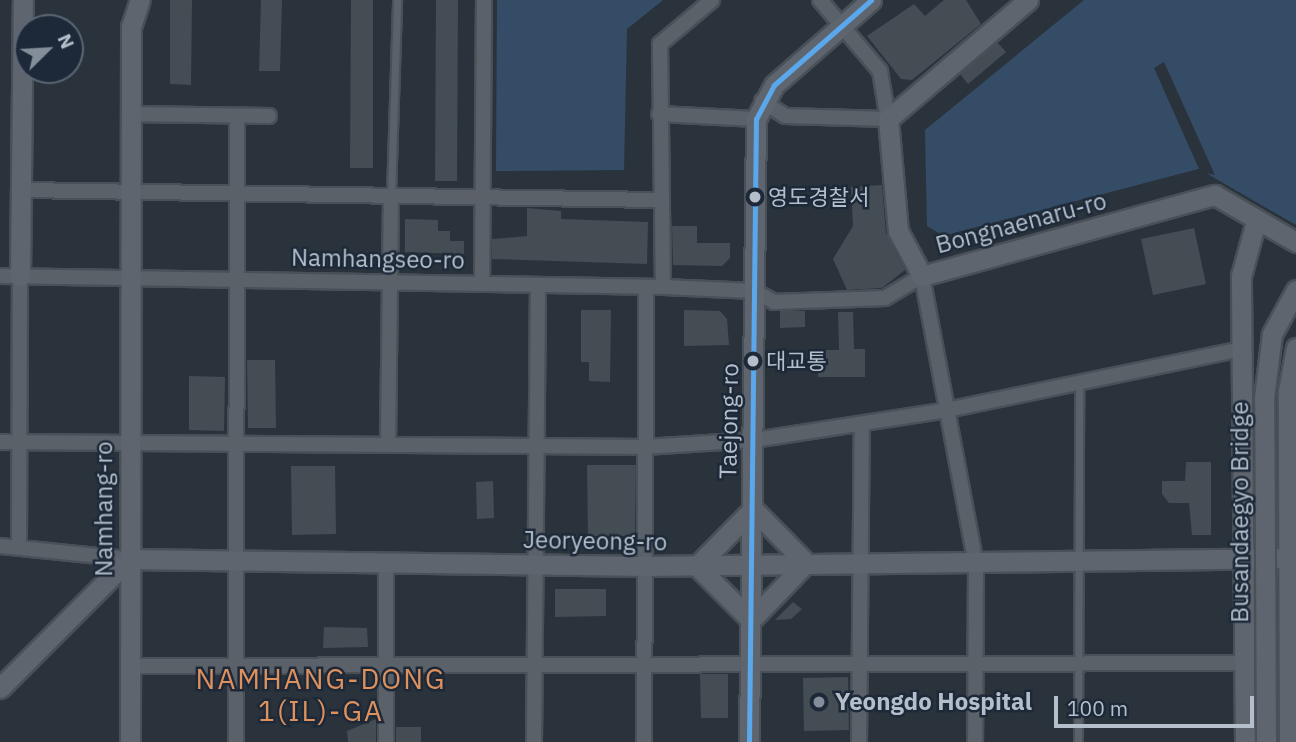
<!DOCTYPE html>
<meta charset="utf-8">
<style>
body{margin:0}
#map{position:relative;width:1296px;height:742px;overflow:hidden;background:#2a333c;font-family:"IBM Plex Sans","Noto Sans KR",sans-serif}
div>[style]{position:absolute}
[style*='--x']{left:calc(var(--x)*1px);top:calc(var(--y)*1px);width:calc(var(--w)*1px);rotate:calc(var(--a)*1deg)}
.water>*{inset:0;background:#354c67}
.pier>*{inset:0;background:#2a333c}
.building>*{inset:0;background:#444c54}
.roads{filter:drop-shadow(2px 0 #495057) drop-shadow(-2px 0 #495057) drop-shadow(0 2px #495057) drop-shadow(0 -2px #495057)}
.lane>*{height:7px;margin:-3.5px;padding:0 3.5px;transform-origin:3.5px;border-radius:3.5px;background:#5b6169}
.street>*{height:14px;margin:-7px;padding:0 7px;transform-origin:7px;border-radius:7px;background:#5b6169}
.secondary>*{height:19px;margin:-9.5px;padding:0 9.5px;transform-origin:9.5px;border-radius:9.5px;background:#5f656e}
.bridges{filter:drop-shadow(2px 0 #495057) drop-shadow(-2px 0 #495057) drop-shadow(0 2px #495057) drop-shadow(0 -2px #495057)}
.secondary-bridge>*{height:19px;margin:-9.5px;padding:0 9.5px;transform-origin:9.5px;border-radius:9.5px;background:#5f656e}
.bus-1>*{height:5px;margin:-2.5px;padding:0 2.5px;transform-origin:2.5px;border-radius:2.5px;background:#5aa8eb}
.dots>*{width:19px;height:19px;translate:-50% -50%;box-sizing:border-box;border:4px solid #1d2938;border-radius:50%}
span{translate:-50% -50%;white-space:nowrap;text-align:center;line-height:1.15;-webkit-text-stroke:5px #1d2938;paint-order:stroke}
.bus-label{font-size:22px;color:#b5bfcc}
.left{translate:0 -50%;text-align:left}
.street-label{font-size:24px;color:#b5bfcc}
.poi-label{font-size:24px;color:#b5bfcc;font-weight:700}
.quarter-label{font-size:28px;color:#df915d;letter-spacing:2px}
.north{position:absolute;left:14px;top:14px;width:70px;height:70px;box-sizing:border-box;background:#1d2938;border:2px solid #5a6573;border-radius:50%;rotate:66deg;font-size:19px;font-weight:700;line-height:28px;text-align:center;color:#b5bfcc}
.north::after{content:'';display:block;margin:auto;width:24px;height:32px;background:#848e9a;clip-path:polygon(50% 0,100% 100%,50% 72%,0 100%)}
.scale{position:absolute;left:1054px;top:696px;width:200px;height:32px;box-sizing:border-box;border:4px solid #b5bfcc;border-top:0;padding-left:9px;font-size:21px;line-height:24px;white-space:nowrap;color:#b5bfcc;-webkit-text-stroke:5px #1d2938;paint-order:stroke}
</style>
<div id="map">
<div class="water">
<div style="clip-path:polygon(497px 0,663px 0,627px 29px,624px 170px,496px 171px)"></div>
<div style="clip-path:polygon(1084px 0,1296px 0,1296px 225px,1199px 169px,943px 236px,927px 226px,925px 130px)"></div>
</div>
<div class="pier">
<div style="clip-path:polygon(1164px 62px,1215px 175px,1199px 172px,944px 239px,928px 231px,927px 226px,943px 236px,1199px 169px,1154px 68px)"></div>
</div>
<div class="building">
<div style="clip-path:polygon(170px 0,192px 0,191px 85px,170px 84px)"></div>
<div style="clip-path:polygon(261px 0,282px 0,280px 71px,259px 71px)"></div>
<div style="clip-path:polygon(351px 0,373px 0,373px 168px,350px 168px)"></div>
<div style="clip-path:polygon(436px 0,458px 0,457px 181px,435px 181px)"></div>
<div style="clip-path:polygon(944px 0,966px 0,981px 24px,912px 80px,901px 79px,867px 36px,914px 4px,925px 16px)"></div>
<div style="clip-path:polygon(997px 42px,1006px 52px,968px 84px,960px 74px)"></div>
<div style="clip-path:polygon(882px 185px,886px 233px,905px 270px,882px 288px,847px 290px,833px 259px,853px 226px,851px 187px)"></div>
<div style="clip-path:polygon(527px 208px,561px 211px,561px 219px,648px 222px,647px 264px,492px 259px,492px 239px,527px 236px)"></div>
<div style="clip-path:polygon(405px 219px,438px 220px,438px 231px,450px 231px,450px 241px,464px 241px,464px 254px,405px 252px)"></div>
<div style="clip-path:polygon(672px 226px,697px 226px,697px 243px,730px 243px,730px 258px,722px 266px,673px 265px)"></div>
<div style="clip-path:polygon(1194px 228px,1206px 284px,1153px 295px,1141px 239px)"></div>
<div style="clip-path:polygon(581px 310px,611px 310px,610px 382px,589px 381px,589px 362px,581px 362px)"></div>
<div style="clip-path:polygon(684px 310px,720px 311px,727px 319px,729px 345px,684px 346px)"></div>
<div style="clip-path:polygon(780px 311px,805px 311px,805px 327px,780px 328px)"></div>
<div style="clip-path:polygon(838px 312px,853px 312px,854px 349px,865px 349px,865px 377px,818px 377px,818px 350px,839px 350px)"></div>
<div style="clip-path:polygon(247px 360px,275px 360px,276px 428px,248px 428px)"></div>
<div style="clip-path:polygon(189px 376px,225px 377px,224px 431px,189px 430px)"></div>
<div style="clip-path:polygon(1186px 462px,1211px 462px,1211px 535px,1192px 535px,1189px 503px,1169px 503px,1162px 494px,1162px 481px,1185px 481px)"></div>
<div style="clip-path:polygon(587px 465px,636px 465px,635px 536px,588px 536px)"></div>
<div style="clip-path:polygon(291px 466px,335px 466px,336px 534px,292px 535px)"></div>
<div style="clip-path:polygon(493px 481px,494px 518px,477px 519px,476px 482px)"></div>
<div style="clip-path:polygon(555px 589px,606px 589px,606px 616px,555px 617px)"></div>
<div style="clip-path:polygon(793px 602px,802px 609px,791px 619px,775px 620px)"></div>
<div style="clip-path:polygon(324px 627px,367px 628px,368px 647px,323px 648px)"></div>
<div style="clip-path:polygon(700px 674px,728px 674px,728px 718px,701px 718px)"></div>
<div style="clip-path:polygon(848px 677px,849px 730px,804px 731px,803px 678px)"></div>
<div style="clip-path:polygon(376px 719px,376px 742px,348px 742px,347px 731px)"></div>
<div style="clip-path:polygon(396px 727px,421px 727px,421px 742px,396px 742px)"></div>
</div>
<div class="roads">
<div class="lane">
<div style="--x:391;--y:195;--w:195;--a:-88.2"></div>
<div style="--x:1078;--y:742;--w:360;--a:-89.8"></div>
</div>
<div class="street">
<div style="--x:762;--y:101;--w:27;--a:33"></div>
<div style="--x:785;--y:116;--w:103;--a:1.7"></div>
<div style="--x:888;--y:119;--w:49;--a:-99.5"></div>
<div style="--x:880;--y:71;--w:93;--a:-130.2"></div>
<div style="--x:130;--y:114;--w:139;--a:0.8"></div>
<div style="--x:659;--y:114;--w:97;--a:3"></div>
<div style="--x:21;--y:190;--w:640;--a:0.9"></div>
<div style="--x:0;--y:276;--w:663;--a:0.95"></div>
<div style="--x:663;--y:287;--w:92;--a:2.5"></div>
<div style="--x:755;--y:291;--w:22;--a:30"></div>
<div style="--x:774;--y:302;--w:111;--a:-2.1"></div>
<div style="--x:885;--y:298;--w:43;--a:-30.7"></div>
<div style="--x:922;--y:276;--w:294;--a:79.4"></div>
<div style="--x:976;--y:565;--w:177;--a:90.3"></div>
<div style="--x:482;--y:284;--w:284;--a:-89.6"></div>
<div style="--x:663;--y:287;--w:243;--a:-90.7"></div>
<div style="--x:660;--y:44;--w:68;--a:-40.2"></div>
<div style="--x:0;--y:442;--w:645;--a:0.44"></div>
<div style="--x:645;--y:447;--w:109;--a:-3.7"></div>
<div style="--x:754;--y:440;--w:195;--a:-8.8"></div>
<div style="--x:947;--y:410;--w:300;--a:-11.7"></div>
<div style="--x:388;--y:444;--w:248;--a:-89.3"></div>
<div style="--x:0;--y:546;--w:130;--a:5.8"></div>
<div style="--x:19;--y:546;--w:270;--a:-89.8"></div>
<div style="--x:130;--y:666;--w:1114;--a:-0.15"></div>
<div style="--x:236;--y:742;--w:625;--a:-89.91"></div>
<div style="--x:386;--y:742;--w:179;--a:-90"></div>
<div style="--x:534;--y:742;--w:457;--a:-89.5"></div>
<div style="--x:644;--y:742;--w:455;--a:-89.7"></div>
<div style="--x:859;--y:742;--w:317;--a:-89.5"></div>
</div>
<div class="secondary">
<div style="--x:1028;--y:0;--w:184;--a:139.6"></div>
<div style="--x:888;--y:119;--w:112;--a:84.9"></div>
<div style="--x:898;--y:231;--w:51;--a:61.9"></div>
<div style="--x:922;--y:276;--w:304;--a:-15.5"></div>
<div style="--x:1215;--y:195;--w:94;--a:30.1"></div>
<div style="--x:20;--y:276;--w:276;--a:-89.4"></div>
<div style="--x:753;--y:509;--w:76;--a:45.5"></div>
<div style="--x:697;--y:566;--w:80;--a:-45.5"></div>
<div style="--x:697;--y:566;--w:76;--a:45"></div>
<div style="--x:751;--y:620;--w:79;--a:-46"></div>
<div style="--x:0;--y:688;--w:182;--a:-45"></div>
<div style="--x:129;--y:559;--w:516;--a:0.78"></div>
<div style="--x:645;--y:566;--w:651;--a:-0.7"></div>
<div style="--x:130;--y:742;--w:715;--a:-89.92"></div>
<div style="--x:131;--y:27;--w:28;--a:-72"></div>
<div style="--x:749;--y:742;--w:623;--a:-89.36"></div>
<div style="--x:756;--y:119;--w:38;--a:-62"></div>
<div style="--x:774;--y:85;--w:129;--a:-41.2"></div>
<div style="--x:1245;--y:742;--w:466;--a:-90.5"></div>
<div style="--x:1241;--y:276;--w:57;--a:-74.7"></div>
<div style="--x:1289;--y:742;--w:351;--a:-90.2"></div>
<div style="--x:1288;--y:391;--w:44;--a:-79.5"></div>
</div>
</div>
<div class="bridges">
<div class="secondary-bridge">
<div style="--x:1266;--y:742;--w:344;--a:-90.3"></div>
<div style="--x:1264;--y:398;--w:64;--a:-82.9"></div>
<div style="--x:1272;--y:334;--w:50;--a:-61.4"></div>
</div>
</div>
<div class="bus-1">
<div style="--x:749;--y:742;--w:623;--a:-89.36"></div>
<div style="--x:756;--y:119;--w:38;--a:-62"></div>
<div style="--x:774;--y:85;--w:129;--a:-41.2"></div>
</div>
<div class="dots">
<div style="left:755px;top:197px;background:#b5bfcc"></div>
<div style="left:753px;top:361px;background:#b5bfcc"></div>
<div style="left:819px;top:702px;background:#848e9a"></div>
</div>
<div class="bus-label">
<span class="left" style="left:768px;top:197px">영도경찰서</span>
<span class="left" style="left:766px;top:361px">대교통</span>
</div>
<div class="street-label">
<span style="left:1021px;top:223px;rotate:-15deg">Bongnaenaru-ro</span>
<span style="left:378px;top:259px;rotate:1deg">Namhangseo-ro</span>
<span style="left:729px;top:421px;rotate:-89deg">Taejong-ro</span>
<span style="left:104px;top:509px;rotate:-90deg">Namhang-ro</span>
<span style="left:1240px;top:512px;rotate:-90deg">Busandaegyo Bridge</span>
<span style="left:595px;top:541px;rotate:1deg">Jeoryeong-ro</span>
</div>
<div class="poi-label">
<span class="left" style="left:835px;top:702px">Yeongdo Hospital</span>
</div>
<div class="quarter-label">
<span style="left:321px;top:695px">NAMHANG-DONG<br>1(IL)-GA</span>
</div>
<div class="north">N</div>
<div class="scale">100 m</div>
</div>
